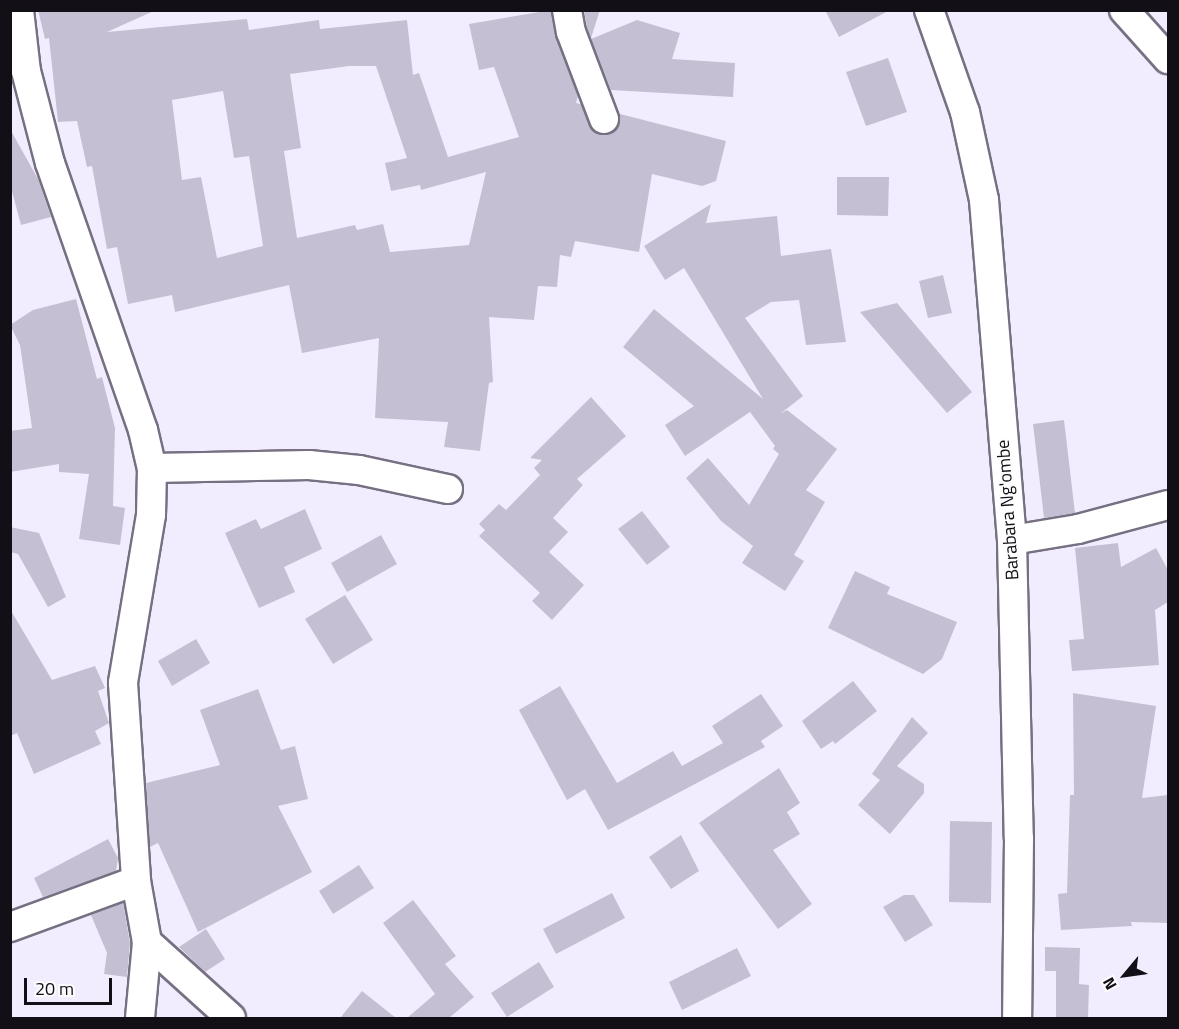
<!DOCTYPE html>
<style>
body{margin:0}
#map{position:relative;width:1179px;height:1029px;overflow:hidden;background:#f2edfe;font-family:"Titillium Web",sans-serif}
div>[style]{position:absolute}
[style*='--x']{left:calc(var(--x)*1px);top:calc(var(--y)*1px);width:calc(var(--w)*1px);rotate:calc(var(--a)*1deg)}
.building>*{inset:0;background:#c5bfd3}
.roads{filter:drop-shadow(2px 0 #767082) drop-shadow(-2px 0 #767082) drop-shadow(0 2px #767082) drop-shadow(0 -2px #767082)}
.street>*{height:28px;margin:-14px;padding:0 14px;transform-origin:14px;border-radius:14px;background:#fff}
span{translate:-50% -50%;white-space:nowrap;text-align:center;line-height:1.15;-webkit-text-stroke:4.5px #fdfdfd;paint-order:stroke}
.street-label{font-size:18px;color:#120f16}
.frame{position:absolute;inset:0;border:12px solid #120f16;pointer-events:none}
.north{position:absolute;left:1095px;top:945px;width:60px;height:60px;-webkit-text-stroke:4px #fdfdfd;paint-order:stroke;rotate:241deg;font-size:16px;font-weight:700;line-height:24px;text-align:center;color:#120f16}
.north::after{content:'';display:block;margin:auto;width:21px;height:27px;background:#120f16;clip-path:polygon(50% 0,100% 100%,50% 72%,0 100%)}
.scale{position:absolute;left:24px;top:978px;width:88px;height:27px;box-sizing:border-box;border:3px solid #120f16;border-top:0;padding-left:8px;font-size:18px;line-height:21px;white-space:nowrap;color:#120f16;-webkit-text-stroke:4px #fdfdfd;paint-order:stroke}
</style>
<div id="map">
<div class="building">
<div style="clip-path:polygon(evenodd,38px 10px,156px 10px,107px 32px,247px 19px,249px 30px,319px 20px,320px 29px,407px 20px,413px 75px,419px 73px,448px 157px,519px 137px,494px 67px,479px 70px,469px 24px,551px 10px,556px 38px,578px 96px,576px 103px,581px 104px,594px 132px,610px 134px,617px 129px,620px 114px,726px 141px,716px 181px,702px 186px,652px 174px,639px 252px,575px 241px,571px 257px,560px 255px,557px 287px,538px 286px,534px 320px,489px 317px,493px 382px,489px 383px,480px 451px,444px 447px,448px 422px,375px 418px,379px 338px,302px 353px,289px 285px,175px 312px,172px 295px,128px 304px,117px 247px,107px 249px,92px 166px,87px 167px,77px 121px,58px 122px,49px 38px,45px 39px,38px 10px,349px 66px,376px 66px,407px 158px,385px 163px,391px 191px,420px 185px,421px 190px,486px 172px,469px 245px,390px 252px,383px 224px,357px 230px,355px 225px,297px 238px,284px 151px,301px 148px,290px 74px,349px 66px,38px 10px,223px 91px,234px 158px,249px 156px,263px 246px,217px 258px,201px 177px,182px 180px,172px 100px,223px 91px)"></div>
<div style="clip-path:polygon(584px 10px,600px 10px,591px 38px,587px 28px)"></div>
<div style="clip-path:polygon(825px 10px,890px 10px,839px 37px)"></div>
<div style="clip-path:polygon(637px 20px,680px 33px,672px 59px,735px 63px,733px 97px,611px 90px,591px 39px)"></div>
<div style="clip-path:polygon(888px 58px,907px 112px,866px 126px,846px 72px)"></div>
<div style="clip-path:polygon(10px 129px,38px 179px,51px 217px,21px 225px,10px 184px)"></div>
<div style="clip-path:polygon(837px 177px,889px 177px,888px 216px,837px 215px)"></div>
<div style="clip-path:polygon(711px 204px,706px 223px,777px 216px,781px 256px,831px 249px,846px 342px,806px 345px,799px 300px,771px 302px,745px 318px,803px 396px,780px 414px,787px 410px,837px 449px,806px 490px,825px 502px,794px 555px,804px 561px,785px 591px,742px 563px,753px 546px,721px 521px,686px 478px,708px 458px,749px 505px,779px 454px,773px 449px,775px 446px,750px 412px,685px 456px,665px 425px,694px 406px,623px 347px,654px 309px,763px 399px,684px 268px,665px 280px,644px 246px)"></div>
<div style="clip-path:polygon(943px 275px,952px 313px,928px 318px,919px 281px)"></div>
<div style="clip-path:polygon(76px 299px,97px 379px,102px 377px,115px 428px,113px 506px,125px 508px,120px 545px,79px 539px,89px 474px,59px 472px,59px 464px,10px 472px,10px 431px,32px 428px,20px 345px,10px 325px,33px 310px)"></div>
<div style="clip-path:polygon(897px 303px,972px 392px,947px 413px,860px 312px)"></div>
<div style="clip-path:polygon(591px 397px,626px 436px,577px 479px,583px 485px,553px 518px,568px 532px,549px 552px,584px 585px,552px 620px,532px 601px,540px 593px,479px 536px,485px 530px,479px 524px,499px 504px,506px 510px,540px 475px,534px 468px,542px 460px,530px 458px)"></div>
<div style="clip-path:polygon(1064px 420px,1075px 513px,1044px 518px,1033px 424px)"></div>
<div style="clip-path:polygon(305px 509px,322px 549px,284px 567px,295px 592px,259px 608px,225px 533px,256px 519px,261px 529px)"></div>
<div style="clip-path:polygon(642px 511px,670px 547px,647px 565px,618px 529px)"></div>
<div style="clip-path:polygon(10px 527px,39px 533px,66px 597px,48px 607px,18px 554px,10px 552px)"></div>
<div style="clip-path:polygon(381px 535px,397px 564px,347px 592px,331px 563px)"></div>
<div style="clip-path:polygon(1118px 543px,1121px 567px,1156px 548px,1168px 570px,1168px 602px,1155px 610px,1159px 665px,1072px 671px,1069px 640px,1084px 639px,1075px 548px)"></div>
<div style="clip-path:polygon(855px 571px,890px 587px,887px 594px,957px 622px,942px 659px,923px 674px,828px 628px)"></div>
<div style="clip-path:polygon(345px 595px,373px 640px,333px 664px,305px 619px)"></div>
<div style="clip-path:polygon(10px 609px,52px 680px,95px 666px,105px 688px,98px 691px,109px 723px,95px 731px,101px 744px,34px 774px,17px 733px,10px 736px)"></div>
<div style="clip-path:polygon(196px 639px,210px 663px,172px 686px,158px 661px)"></div>
<div style="clip-path:polygon(853px 681px,877px 711px,835px 744px,833px 741px,821px 749px,802px 721px)"></div>
<div style="clip-path:polygon(560px 686px,617px 783px,673px 751px,682px 766px,723px 743px,712px 726px,761px 694px,783px 726px,761px 741px,765px 747px,608px 830px,585px 789px,567px 800px,519px 710px)"></div>
<div style="clip-path:polygon(258px 689px,281px 750px,295px 746px,308px 799px,278px 806px,312px 872px,198px 932px,158px 843px,150px 847px,146px 783px,220px 765px,200px 710px)"></div>
<div style="clip-path:polygon(1073px 693px,1156px 706px,1142px 798px,1168px 795px,1168px 923px,1131px 922px,1132px 926px,1061px 930px,1058px 894px,1067px 893px,1070px 795px,1074px 795px)"></div>
<div style="clip-path:polygon(912px 717px,928px 733px,897px 766px,924px 784px,924px 793px,890px 834px,858px 805px,880px 780px,872px 774px)"></div>
<div style="clip-path:polygon(779px 768px,800px 803px,787px 812px,800px 834px,773px 850px,812px 904px,778px 929px,699px 823px)"></div>
<div style="clip-path:polygon(950px 821px,992px 822px,991px 903px,949px 902px)"></div>
<div style="clip-path:polygon(681px 835px,699px 871px,671px 889px,649px 857px)"></div>
<div style="clip-path:polygon(108px 839px,118px 858px,116px 871px,43px 897px,34px 878px)"></div>
<div style="clip-path:polygon(359px 865px,374px 888px,333px 914px,319px 891px)"></div>
<div style="clip-path:polygon(612px 893px,625px 918px,556px 954px,543px 929px)"></div>
<div style="clip-path:polygon(904px 895px,914px 895px,933px 925px,905px 942px,883px 907px)"></div>
<div style="clip-path:polygon(413px 900px,456px 956px,445px 964px,474px 997px,449px 1018px,407px 1018px,435px 994px,383px 923px)"></div>
<div style="clip-path:polygon(123px 903px,130px 943px,127px 977px,104px 974px,107px 953px,91px 915px)"></div>
<div style="clip-path:polygon(206px 929px,225px 959px,205px 972px,179px 947px)"></div>
<div style="clip-path:polygon(1045px 947px,1080px 948px,1079px 984px,1089px 985px,1088px 1018px,1056px 1018px,1056px 971px,1045px 971px)"></div>
<div style="clip-path:polygon(737px 948px,751px 976px,682px 1010px,669px 982px)"></div>
<div style="clip-path:polygon(539px 962px,554px 987px,507px 1017px,491px 993px)"></div>
<div style="clip-path:polygon(362px 991px,396px 1018px,340px 1018px)"></div>
</div>
<div class="roads">
<div class="street">
<div style="--x:19;--y:10;--w:61;--a:83.5"></div>
<div style="--x:26;--y:71;--w:95;--a:75.4"></div>
<div style="--x:50;--y:163;--w:283;--a:70.8"></div>
<div style="--x:143;--y:430;--w:39;--a:77"></div>
<div style="--x:152;--y:468;--w:47;--a:91.2"></div>
<div style="--x:151;--y:515;--w:170;--a:99.5"></div>
<div style="--x:123;--y:683;--w:198;--a:86.2"></div>
<div style="--x:136;--y:881;--w:62;--a:79.8"></div>
<div style="--x:147;--y:942;--w:113;--a:42.1"></div>
<div style="--x:567;--y:10;--w:22;--a:80"></div>
<div style="--x:571;--y:32;--w:93;--a:69.2"></div>
<div style="--x:929;--y:10;--w:108;--a:70.6"></div>
<div style="--x:965;--y:112;--w:90;--a:77.8"></div>
<div style="--x:984;--y:200;--w:341;--a:85.3"></div>
<div style="--x:1012;--y:540;--w:298;--a:88.7"></div>
<div style="--x:1019;--y:838;--w:180;--a:90.6"></div>
<div style="--x:1124;--y:10;--w:66;--a:48.1"></div>
<div style="--x:152;--y:468;--w:157;--a:-1.1"></div>
<div style="--x:309;--y:465;--w:50;--a:5.7"></div>
<div style="--x:359;--y:470;--w:91;--a:12.1"></div>
<div style="--x:1012;--y:540;--w:67;--a:-9.5"></div>
<div style="--x:1078;--y:529;--w:93;--a:-14.9"></div>
<div style="--x:10;--y:927;--w:134;--a:-20.1"></div>
<div style="--x:140;--y:1018;--w:76;--a:-84.7"></div>
</div>
</div>
<div class="street-label">
<span style="left:1008px;top:510px;rotate:-94deg">Barabara Ng'ombe</span>
</div>
<div class="frame"></div>
<div class="north">N</div>
<div class="scale">20 m</div>
</div>
